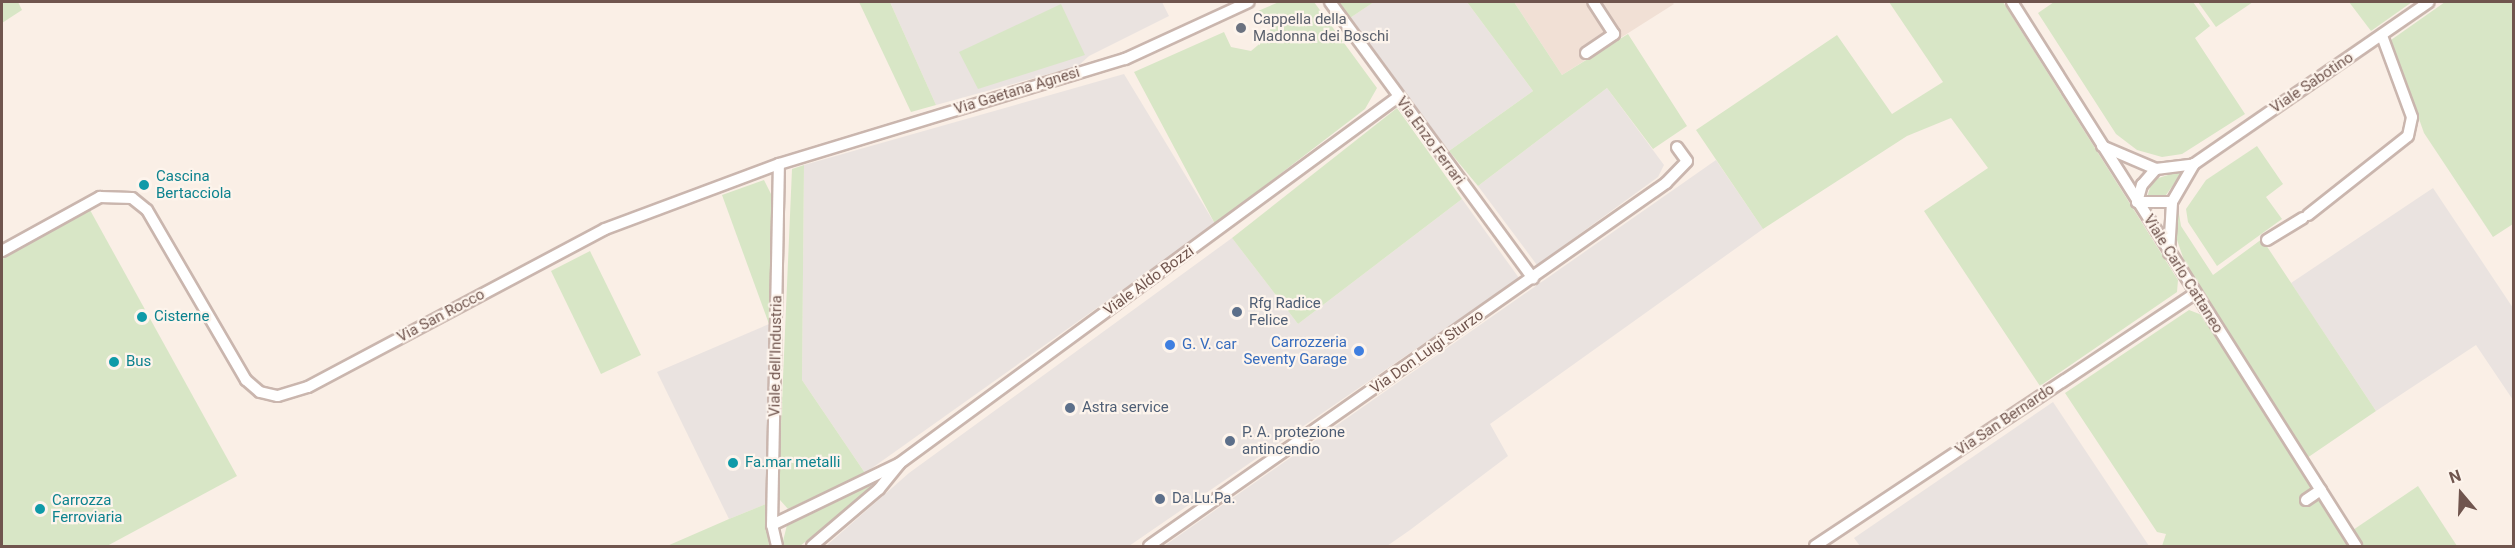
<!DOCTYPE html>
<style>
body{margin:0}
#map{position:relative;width:2515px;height:548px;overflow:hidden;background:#faefe6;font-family:Roboto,sans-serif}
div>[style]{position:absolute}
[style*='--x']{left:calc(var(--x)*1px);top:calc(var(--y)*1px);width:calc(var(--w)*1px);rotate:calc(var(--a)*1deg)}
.residential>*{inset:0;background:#f1e0d5}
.industrial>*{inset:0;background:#eae3e0}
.green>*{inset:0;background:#d8e6c6}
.roads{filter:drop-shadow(2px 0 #cab6ae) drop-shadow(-2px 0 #cab6ae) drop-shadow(0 2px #cab6ae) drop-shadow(0 -2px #cab6ae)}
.minor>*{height:10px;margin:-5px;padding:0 5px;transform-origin:5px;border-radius:5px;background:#fff}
.dots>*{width:16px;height:16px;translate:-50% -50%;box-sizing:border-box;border:3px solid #fdf4ec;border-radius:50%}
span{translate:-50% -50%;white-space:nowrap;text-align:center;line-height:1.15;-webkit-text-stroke:4.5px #fdf4ec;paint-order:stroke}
.worship-label{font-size:15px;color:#5b616d}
.left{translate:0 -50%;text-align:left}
.street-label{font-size:15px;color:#70554e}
.culture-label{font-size:15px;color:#0d838f}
.service-label{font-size:15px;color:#4e5e75}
.shop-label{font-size:15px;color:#366cbe}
.right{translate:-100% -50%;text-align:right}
.frame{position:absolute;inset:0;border:3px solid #70554e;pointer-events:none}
.north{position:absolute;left:2431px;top:464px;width:60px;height:60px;-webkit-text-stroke:4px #fdf4ec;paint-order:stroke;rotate:341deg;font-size:16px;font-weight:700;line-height:24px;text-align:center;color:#70554e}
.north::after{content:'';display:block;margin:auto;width:21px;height:27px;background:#70554e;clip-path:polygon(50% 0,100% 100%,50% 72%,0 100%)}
</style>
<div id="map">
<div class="residential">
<div style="clip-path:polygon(1514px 2px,1672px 2px,1674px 4px,1562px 75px)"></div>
</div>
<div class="industrial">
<div style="clip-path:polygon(890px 2px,1162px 2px,1169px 16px,1089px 56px,1078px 66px,936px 105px)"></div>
<div style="clip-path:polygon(1374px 2px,1467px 2px,1533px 91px,1449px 151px,1350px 18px)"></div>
<div style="clip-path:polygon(1124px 74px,1215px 224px,865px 473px,802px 380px,804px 165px)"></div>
<div style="clip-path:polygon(1607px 88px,1664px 165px,1658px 177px,1537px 265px,1478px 186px)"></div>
<div style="clip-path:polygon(1716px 160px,1763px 229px,1490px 424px,1508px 456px,1410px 530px,1387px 546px,1164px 546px)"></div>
<div style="clip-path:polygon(2433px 188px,2513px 308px,2513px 400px,2476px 345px,2376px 411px,2291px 283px)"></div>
<div style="clip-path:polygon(1462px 199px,1519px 278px,1129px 546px,826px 546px,909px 473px,1232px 238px,1298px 324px)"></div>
<div style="clip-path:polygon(769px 324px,766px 504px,729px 519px,657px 372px)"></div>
<div style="clip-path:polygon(2053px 402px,2149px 546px,1860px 546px,1854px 538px)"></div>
</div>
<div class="green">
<div style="clip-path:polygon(2px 2px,18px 2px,22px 10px,2px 23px)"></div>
<div style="clip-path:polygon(859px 2px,890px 2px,936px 105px,911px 112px)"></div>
<div style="clip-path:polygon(1279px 2px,1314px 2px,1377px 88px,1365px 109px,1215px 224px,1134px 72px,1224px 32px,1231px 47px,1251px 51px,1270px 35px,1270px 24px,1258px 11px)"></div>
<div style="clip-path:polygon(1338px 2px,1374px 2px,1350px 18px)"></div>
<div style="clip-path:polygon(1467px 2px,1514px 2px,1562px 75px,1628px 34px,1687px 126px,1653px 149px,1607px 88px,1478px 186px,1449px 151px,1533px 91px)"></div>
<div style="clip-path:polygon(1889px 2px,2003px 2px,2178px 280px,2177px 292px,2040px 386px,1924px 211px,1988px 168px,1951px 118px,1907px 136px,1763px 229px,1696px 130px,1837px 35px,1892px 114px,1943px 82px)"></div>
<div style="clip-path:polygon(2054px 2px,2193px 2px,2210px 26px,2195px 38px,2245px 114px,2182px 154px,2162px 157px,2137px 150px,2116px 134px,2038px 13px)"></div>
<div style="clip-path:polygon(2198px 2px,2253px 2px,2216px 27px)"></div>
<div style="clip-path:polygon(2349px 2px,2412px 2px,2371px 31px)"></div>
<div style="clip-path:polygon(2445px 2px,2513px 2px,2513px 224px,2493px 237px,2424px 133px,2391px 40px)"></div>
<div style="clip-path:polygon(1061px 4px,1085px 55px,978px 89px,959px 52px)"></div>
<div style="clip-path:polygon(1397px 108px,1462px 199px,1298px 324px,1232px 238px)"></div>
<div style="clip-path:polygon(2257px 146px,2283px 184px,2266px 197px,2282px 219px,2217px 266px,2188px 222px,2186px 209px,2206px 180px)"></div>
<div style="clip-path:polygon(804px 165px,802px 380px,865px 473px,788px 509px,780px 500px,779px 470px,792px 169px)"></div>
<div style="clip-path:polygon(2184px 170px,2163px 199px,2147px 198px,2152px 180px)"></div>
<div style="clip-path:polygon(764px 180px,772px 196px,769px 324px,722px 195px)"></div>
<div style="clip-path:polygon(2178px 208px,2181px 226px,2213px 275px,2262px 239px,2376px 411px,2307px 458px,2187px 269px,2176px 237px)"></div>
<div style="clip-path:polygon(90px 210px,237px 476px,107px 546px,2px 546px,2px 259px)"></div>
<div style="clip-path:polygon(590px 251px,641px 355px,601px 374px,551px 271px)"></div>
<div style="clip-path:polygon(2189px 310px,2202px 315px,2349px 546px,2162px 546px,2166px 534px,2157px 532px,2065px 393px)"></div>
<div style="clip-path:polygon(862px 483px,872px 486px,869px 492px,800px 546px,782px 545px,787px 525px)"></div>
<div style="clip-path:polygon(2418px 486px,2457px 546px,2363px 546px,2353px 530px)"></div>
<div style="clip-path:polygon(766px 504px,769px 546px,667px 546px,729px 519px)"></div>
</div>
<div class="roads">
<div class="minor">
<div style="--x:1330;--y:2;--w:343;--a:53.7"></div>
<div style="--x:2012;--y:2;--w:644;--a:57.69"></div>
<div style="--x:1586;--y:53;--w:34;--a:-34"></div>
<div style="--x:1614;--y:34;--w:38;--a:-123"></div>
<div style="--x:2102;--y:146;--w:59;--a:23.1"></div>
<div style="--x:2156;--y:169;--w:38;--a:-7"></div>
<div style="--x:2137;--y:202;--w:18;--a:-74"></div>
<div style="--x:2142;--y:185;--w:21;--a:-49"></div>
<div style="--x:2137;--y:202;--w:35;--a:0"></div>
<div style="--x:2308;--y:215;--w:127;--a:-38.3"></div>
<div style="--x:2408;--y:136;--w:19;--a:-78"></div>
<div style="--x:2412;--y:117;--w:86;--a:-110.3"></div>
<div style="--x:2267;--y:240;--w:42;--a:-31.4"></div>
<div style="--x:2;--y:251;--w:112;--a:-28.9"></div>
<div style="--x:100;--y:197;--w:32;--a:2"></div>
<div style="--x:132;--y:198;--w:19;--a:39"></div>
<div style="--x:147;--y:210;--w:197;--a:59.8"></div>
<div style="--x:246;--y:380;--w:18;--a:41"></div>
<div style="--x:260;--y:392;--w:18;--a:13"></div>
<div style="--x:278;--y:396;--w:31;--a:-17"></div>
<div style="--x:308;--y:387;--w:336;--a:-28"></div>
<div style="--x:605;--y:229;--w:186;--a:-20.5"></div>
<div style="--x:779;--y:164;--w:362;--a:-16.9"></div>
<div style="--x:1125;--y:59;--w:136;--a:-24.7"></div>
<div style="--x:2169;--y:253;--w:51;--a:-86.6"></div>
<div style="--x:2172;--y:202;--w:44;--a:-59.9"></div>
<div style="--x:2194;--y:164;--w:285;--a:-34.6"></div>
<div style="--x:2306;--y:500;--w:18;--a:-34"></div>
<div style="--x:772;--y:525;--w:142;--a:-25.8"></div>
<div style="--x:900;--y:463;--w:618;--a:-36.31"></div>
<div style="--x:777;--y:546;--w:22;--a:-103"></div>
<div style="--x:772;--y:525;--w:361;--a:-88.9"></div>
<div style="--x:812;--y:546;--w:88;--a:-40.4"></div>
<div style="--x:879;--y:489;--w:32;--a:-51"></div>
<div style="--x:1149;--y:546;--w:632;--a:-35.07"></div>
<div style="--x:1666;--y:183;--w:30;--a:-46"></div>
<div style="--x:1687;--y:161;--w:17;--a:-126"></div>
<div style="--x:1815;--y:546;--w:456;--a:-33.6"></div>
</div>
</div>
<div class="dots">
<div style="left:1241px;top:28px;background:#6b7280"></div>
<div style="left:144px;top:185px;background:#0f9aa8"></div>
<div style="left:1237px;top:312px;background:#5c6f8a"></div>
<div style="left:142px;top:317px;background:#0f9aa8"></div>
<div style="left:1170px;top:345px;background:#3f7fe0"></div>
<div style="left:1359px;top:351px;background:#3f7fe0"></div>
<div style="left:114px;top:362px;background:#0f9aa8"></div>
<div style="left:1070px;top:408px;background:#5c6f8a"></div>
<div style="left:1230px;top:441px;background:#5c6f8a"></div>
<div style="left:733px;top:463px;background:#0f9aa8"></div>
<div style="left:1160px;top:499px;background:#5c6f8a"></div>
<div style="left:40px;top:509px;background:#0f9aa8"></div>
</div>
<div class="worship-label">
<span class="left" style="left:1253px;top:28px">Cappella della<br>Madonna dei Boschi</span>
</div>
<div class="street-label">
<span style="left:2312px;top:83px;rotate:-34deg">Viale Sabotino</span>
<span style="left:1017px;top:91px;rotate:-17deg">Via Gaetana Agnesi</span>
<span style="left:1430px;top:141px;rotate:54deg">Via Enzo Ferrari</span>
<span style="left:2183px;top:274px;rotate:58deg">Viale Carlo Cattaneo</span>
<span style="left:1149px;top:281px;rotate:-36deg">Viale Aldo Bozzi</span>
<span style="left:441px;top:316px;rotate:-28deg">Via San Rocco</span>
<span style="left:1427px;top:352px;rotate:-35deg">Via Don Luigi Sturzo</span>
<span style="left:776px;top:356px;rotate:-89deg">Viale dell'Industria</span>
<span style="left:2005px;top:420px;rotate:-34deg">Via San Bernardo</span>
</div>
<div class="culture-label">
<span class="left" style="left:156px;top:185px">Cascina<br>Bertacciola</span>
<span class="left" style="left:154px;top:317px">Cisterne</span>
<span class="left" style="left:126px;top:362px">Bus</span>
<span class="left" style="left:745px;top:463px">Fa.mar metalli</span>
<span class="left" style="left:52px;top:509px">Carrozza<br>Ferroviaria</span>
</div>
<div class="service-label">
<span class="left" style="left:1249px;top:312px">Rfg Radice<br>Felice</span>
<span class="left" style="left:1082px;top:408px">Astra service</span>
<span class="left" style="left:1242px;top:441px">P. A. protezione<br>antincendio</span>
<span class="left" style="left:1172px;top:499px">Da.Lu.Pa.</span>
</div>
<div class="shop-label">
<span class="right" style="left:1347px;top:351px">Carrozzeria<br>Seventy Garage</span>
<span class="left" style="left:1182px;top:345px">G. V. car</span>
</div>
<div class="frame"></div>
<div class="north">N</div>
</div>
